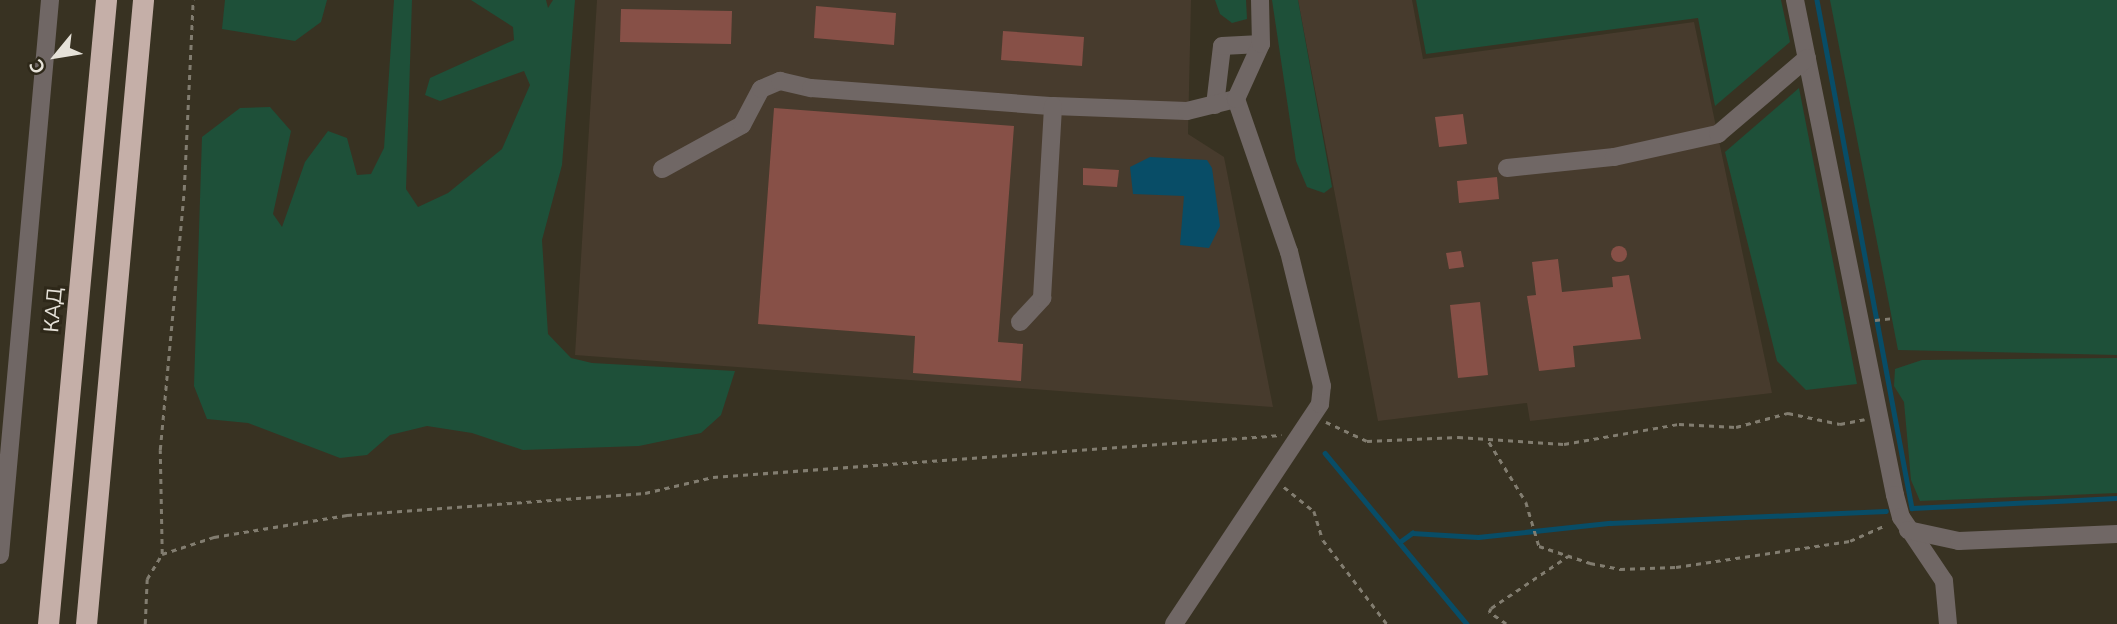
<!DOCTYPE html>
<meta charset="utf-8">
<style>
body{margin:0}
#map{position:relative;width:2117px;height:624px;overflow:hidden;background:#383222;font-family:"Nunito Sans",sans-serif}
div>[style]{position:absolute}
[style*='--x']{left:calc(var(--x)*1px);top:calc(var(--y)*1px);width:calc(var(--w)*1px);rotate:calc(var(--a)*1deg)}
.industrial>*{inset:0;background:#473b2d}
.green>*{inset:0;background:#1e5039}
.water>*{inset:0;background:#084d67}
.stream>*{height:4.5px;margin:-2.25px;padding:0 2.25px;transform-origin:2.25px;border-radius:2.25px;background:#084d67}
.building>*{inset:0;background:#875047}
.round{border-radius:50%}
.path>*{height:2.5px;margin-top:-1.25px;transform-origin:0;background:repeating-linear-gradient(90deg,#827d70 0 5px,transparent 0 10px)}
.minor>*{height:18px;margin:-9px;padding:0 9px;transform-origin:9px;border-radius:9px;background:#706765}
.highway>*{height:21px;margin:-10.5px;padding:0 10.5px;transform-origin:10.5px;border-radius:10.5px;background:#c5afa8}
span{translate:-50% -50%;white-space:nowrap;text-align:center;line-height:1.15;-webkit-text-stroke:6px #2e2819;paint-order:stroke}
.street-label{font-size:21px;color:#e6e2d9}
.north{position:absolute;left:21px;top:21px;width:70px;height:70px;-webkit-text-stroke:5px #2e2819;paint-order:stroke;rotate:240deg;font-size:19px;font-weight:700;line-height:28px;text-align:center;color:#e6e2d9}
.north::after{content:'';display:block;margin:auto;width:24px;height:32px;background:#e6e2d9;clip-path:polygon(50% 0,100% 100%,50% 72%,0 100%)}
</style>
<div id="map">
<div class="industrial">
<div style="clip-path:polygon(597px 0,1191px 0,1188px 134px,1224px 157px,1273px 407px,575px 355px)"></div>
<div style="clip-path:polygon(1298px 0,1412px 0,1423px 59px,1694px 22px,1772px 393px,1530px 421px,1527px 403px,1378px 421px)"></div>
</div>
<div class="green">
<div style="clip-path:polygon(225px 0,327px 0,321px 22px,295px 41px,222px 29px)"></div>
<div style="clip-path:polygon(394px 0,412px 0,406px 189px,418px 207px,448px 193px,502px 149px,530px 85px,524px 71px,440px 101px,425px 95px,430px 78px,514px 40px,513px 27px,471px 0,546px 0,548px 8px,553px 0,575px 0,562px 165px,542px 240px,548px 334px,571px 358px,592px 363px,735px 371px,721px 415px,701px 433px,639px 446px,523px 450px,472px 433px,427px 426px,390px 435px,367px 455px,340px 458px,248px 423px,207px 419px,194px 386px,202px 137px,240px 108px,270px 107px,291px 131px,273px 214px,282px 227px,305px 162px,328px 131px,347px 138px,357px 175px,371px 174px,384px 148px)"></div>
<div style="clip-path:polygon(1215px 0,1246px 0,1247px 19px,1232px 23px,1220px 14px)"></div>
<div style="clip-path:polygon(1272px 0,1298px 0,1332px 187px,1324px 193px,1307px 187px,1296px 161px)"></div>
<div style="clip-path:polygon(1416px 0,1781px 0,1790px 42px,1715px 106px,1698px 18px,1426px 54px)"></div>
<div style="clip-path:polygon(1830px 0,2117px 0,2117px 355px,1898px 350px)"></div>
<div style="clip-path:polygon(1799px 88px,1857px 384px,1806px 390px,1777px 361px,1725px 152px)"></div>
<div style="clip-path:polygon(2117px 358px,2117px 493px,1920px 501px,1911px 480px,1904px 402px,1894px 386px,1895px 369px,1922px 360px)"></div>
</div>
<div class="water">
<div style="clip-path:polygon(1150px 157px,1207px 160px,1212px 168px,1220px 226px,1209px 248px,1180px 245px,1184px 196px,1133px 194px,1130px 167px)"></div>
</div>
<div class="stream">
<div style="--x:1817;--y:0;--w:517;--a:79.41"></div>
<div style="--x:1325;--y:453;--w:222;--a:50.3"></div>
<div style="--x:1912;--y:508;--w:205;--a:-2.8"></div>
<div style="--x:1401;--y:541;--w:14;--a:-36"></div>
<div style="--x:1412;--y:533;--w:66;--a:3.5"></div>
<div style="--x:1478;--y:537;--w:133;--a:-6.1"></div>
<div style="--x:1610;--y:523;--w:276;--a:-2.5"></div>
</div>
<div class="building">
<div style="clip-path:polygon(816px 6px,896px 13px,894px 45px,814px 38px)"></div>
<div style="clip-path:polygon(621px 9px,732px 11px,731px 44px,620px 42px)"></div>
<div style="clip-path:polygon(1003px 31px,1084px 37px,1082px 66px,1001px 60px)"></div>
<div style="clip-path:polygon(774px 108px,1014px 126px,998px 342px,1023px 344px,1021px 381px,913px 373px,915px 336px,758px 324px)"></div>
<div style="clip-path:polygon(1463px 114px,1467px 144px,1439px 147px,1435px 117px)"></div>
<div style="clip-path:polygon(1083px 168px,1119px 170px,1117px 187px,1083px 185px)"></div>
<div style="clip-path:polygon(1497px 177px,1499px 199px,1459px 203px,1457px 181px)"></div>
<div class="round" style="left:1611px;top:246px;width:16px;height:16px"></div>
<div style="clip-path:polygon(1461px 251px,1464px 267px,1449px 269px,1446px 253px)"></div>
<div style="clip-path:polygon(1558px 259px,1562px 292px,1613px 287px,1612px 277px,1629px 275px,1641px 339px,1573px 346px,1575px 367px,1539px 371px,1527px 296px,1536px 295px,1532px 262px)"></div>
<div style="clip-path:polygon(1480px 302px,1488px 375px,1458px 378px,1450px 305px)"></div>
</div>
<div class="path">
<div style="--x:1875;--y:320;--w:18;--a:-6"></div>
<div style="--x:1326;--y:422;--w:45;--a:24.9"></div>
<div style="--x:1367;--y:441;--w:91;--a:-2.5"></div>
<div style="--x:1458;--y:437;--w:106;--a:3.8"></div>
<div style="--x:1564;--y:444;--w:117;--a:-9.9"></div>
<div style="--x:1679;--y:424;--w:57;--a:3"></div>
<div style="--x:1736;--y:427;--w:54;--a:-15.1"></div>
<div style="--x:1788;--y:413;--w:53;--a:11.9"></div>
<div style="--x:1840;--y:424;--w:25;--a:-11"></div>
<div style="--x:1489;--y:442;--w:70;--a:58.3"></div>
<div style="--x:1526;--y:502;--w:46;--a:73.5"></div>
<div style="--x:1539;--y:546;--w:54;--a:18.4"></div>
<div style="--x:1590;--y:563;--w:31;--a:11"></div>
<div style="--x:1620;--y:569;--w:56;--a:-2"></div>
<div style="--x:1676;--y:567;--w:176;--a:-8.5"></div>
<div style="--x:1850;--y:541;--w:39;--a:-24"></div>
<div style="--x:1284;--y:487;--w:38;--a:39"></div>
<div style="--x:1314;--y:511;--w:30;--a:73"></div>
<div style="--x:1323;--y:540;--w:106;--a:52.7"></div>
<div style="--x:162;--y:554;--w:104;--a:-91.1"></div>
<div style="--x:160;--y:450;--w:261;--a:-84.7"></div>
<div style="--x:184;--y:190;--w:190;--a:-87.3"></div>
<div style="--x:145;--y:624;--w:45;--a:-87.5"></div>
<div style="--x:147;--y:579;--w:29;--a:-59"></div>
<div style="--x:162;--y:554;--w:55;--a:-18.1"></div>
<div style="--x:214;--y:537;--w:135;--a:-9.4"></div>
<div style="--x:347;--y:515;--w:299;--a:-4.2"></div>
<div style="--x:645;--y:493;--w:70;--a:-13.2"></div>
<div style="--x:713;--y:477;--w:570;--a:-4.23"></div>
<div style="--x:1506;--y:624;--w:21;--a:-145"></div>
<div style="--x:1489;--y:612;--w:4;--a:-63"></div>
<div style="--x:1491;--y:608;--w:93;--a:-34"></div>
</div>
<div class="minor">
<div style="--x:1795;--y:0;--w:505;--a:78.58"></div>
<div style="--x:1895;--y:495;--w:23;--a:75"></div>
<div style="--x:1901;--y:517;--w:77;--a:56.1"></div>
<div style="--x:1944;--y:581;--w:43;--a:84.7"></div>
<div style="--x:1215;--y:105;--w:59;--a:-83.2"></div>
<div style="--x:1222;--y:46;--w:39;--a:-3"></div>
<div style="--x:1507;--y:168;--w:108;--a:-5.9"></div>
<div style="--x:1614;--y:157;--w:107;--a:-12.5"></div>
<div style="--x:1718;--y:134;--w:117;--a:-40.5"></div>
<div style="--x:662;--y:169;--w:91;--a:-28.8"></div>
<div style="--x:742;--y:125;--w:41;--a:-62.2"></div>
<div style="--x:761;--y:89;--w:21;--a:-23"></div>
<div style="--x:780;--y:81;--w:32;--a:13"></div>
<div style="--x:811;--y:88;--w:243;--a:4.3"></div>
<div style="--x:1053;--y:106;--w:134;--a:2.1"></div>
<div style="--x:1187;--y:111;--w:50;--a:-13.8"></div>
<div style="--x:1020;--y:322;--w:33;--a:-47"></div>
<div style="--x:1042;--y:298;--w:192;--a:-86.7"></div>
<div style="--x:1908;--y:530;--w:52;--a:12.2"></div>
<div style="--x:1959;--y:541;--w:158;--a:-2.5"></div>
<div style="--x:0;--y:555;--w:557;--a:-84.85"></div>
<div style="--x:1174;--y:624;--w:264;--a:-56.4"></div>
<div style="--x:1320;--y:404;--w:18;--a:-84"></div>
<div style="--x:1322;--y:386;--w:138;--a:-103.8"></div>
<div style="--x:1289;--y:252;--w:162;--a:-109.1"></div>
<div style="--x:1236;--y:99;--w:60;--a:-65.6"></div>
<div style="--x:1261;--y:44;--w:44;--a:-91.3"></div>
</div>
<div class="highway">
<div style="--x:48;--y:624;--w:627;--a:-84.69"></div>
<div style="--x:86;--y:624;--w:627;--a:-84.78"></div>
</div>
<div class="street-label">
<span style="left:53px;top:310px;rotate:-85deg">КАД</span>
</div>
<div class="north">С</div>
</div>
